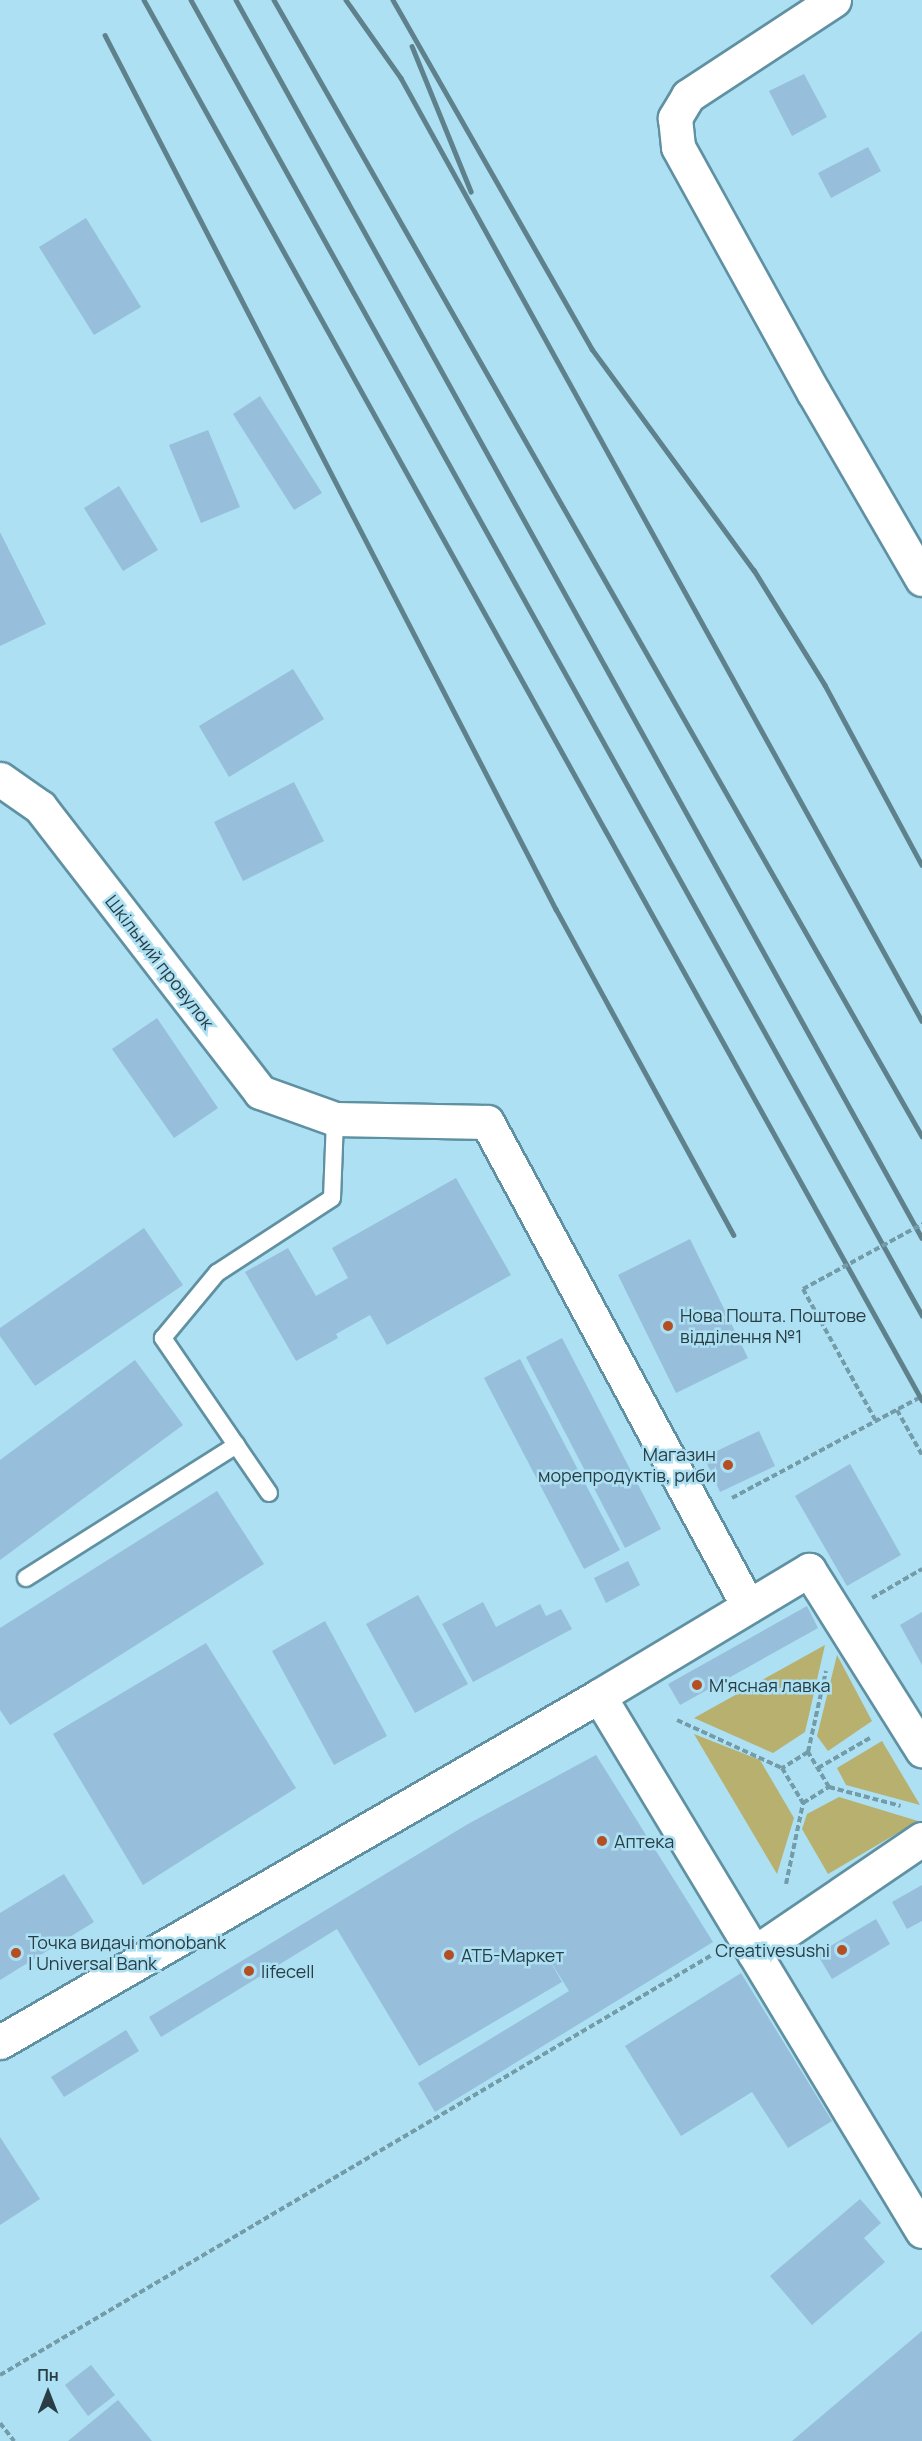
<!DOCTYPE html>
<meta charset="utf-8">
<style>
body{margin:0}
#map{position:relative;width:922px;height:2441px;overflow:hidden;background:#ace0f2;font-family:Manrope,sans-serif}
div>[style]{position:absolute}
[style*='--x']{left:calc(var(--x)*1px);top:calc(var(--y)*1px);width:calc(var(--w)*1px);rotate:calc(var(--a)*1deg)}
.green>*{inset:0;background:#b8b06f}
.building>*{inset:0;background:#97bedb}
.path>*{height:4px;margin-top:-2px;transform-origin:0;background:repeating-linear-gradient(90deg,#749ba8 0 6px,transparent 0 9px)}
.roads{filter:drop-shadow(2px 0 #6091a2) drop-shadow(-2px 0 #6091a2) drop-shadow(0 2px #6091a2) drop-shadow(0 -2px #6091a2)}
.service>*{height:16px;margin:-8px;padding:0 8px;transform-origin:8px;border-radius:8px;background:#fff}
.minor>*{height:33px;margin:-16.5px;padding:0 16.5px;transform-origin:16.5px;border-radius:16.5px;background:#fff}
.rail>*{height:4.5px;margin:-2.25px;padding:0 2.25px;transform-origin:2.25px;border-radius:2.25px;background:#5f818c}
.path-bridge>*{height:4px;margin-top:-2px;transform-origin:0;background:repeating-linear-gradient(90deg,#749ba8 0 6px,transparent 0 9px)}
.dots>*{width:16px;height:16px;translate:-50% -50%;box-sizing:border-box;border:3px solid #ace0f2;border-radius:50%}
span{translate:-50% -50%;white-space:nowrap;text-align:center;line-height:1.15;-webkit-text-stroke:5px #ace0f2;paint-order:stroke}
.street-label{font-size:18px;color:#283d44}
.poi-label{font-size:18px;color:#283d44}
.left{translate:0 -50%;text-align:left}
.right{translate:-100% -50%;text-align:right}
.north{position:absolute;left:18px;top:2363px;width:60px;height:60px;-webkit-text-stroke:4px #ace0f2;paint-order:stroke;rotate:0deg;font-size:16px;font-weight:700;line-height:24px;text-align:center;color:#283d44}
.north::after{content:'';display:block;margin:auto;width:21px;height:27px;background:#283d44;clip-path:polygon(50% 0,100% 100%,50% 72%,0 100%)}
</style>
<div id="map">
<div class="green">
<div style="clip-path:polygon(825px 1645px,805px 1732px,773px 1753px,694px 1718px)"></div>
<div style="clip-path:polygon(837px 1655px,872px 1721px,828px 1751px,817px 1736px)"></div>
<div style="clip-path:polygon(694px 1734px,760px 1760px,794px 1818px,777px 1874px)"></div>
<div style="clip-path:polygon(882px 1741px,920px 1805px,846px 1785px,837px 1768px)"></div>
<div style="clip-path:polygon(839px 1797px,918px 1821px,828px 1874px,802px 1829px,807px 1814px)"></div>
</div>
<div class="building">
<div style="clip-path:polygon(804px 74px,827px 117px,792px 136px,769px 91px)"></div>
<div style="clip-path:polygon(868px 147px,881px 171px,831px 198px,818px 173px)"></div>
<div style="clip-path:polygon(86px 218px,141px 307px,94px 335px,39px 247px)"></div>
<div style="clip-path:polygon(260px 396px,322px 493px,294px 510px,233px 414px)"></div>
<div style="clip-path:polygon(208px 430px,240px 507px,201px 523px,169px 445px)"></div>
<div style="clip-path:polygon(119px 486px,158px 550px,123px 571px,84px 508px)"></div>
<div style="clip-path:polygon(0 532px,46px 624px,0 646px)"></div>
<div style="clip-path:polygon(293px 669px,324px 719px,229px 777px,199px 726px)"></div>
<div style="clip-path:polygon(294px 782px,324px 841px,243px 881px,214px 822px)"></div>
<div style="clip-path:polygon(157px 1018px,218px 1108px,174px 1138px,112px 1049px)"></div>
<div style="clip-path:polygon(456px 1178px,511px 1275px,387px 1345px,370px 1315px,336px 1334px,338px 1338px,296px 1361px,245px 1272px,288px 1248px,316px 1296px,348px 1278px,332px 1248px)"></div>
<div style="clip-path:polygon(144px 1228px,183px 1285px,35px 1386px,0 1336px,0 1328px)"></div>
<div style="clip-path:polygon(690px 1239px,748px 1358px,676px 1393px,618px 1275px)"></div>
<div style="clip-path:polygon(562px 1338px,661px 1529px,625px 1548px,526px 1357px)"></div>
<div style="clip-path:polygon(520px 1359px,620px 1550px,584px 1569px,484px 1378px)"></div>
<div style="clip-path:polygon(135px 1360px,183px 1425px,0 1560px,0 1460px)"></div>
<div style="clip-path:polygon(759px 1431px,775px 1466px,720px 1492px,704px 1457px)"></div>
<div style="clip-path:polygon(850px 1464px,901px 1555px,847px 1586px,795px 1496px)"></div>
<div style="clip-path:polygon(217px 1491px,264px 1564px,10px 1725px,0 1710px,0 1628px)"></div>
<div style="clip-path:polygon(628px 1561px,640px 1585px,606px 1603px,594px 1578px)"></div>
<div style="clip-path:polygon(418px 1595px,468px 1684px,415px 1713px,366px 1624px)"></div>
<div style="clip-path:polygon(483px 1602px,496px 1627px,540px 1604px,546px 1616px,561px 1609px,572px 1629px,473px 1682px,442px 1624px)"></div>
<div style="clip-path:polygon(807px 1606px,818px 1628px,680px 1705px,668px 1684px)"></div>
<div style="clip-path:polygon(922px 1612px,922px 1665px,900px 1625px)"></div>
<div style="clip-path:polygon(325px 1621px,387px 1736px,334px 1765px,272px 1651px)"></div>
<div style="clip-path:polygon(206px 1643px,296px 1788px,143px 1885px,53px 1734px)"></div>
<div style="clip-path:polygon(596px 1755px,713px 1942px,435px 2112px,418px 2083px,569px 1991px,546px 1954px,562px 1982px,419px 2066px,337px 1929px,161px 2037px,149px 2017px,468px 1824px)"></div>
<div style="clip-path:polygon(64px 1874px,94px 1922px,0 1980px,0 1913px)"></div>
<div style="clip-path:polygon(922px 1885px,922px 1921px,907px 1929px,892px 1902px)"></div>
<div style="clip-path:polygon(876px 1919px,890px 1944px,832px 1979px,817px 1954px)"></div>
<div style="clip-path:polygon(741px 1973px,832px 2121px,788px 2148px,752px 2092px,681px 2136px,625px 2046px)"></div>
<div style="clip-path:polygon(126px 2030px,139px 2051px,64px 2097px,51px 2077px)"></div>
<div style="clip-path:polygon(0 2137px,40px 2199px,0 2225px)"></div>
<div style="clip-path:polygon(860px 2199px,881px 2223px,864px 2238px,885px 2262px,812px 2325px,770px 2276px)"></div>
<div style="clip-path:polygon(922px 2331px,922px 2441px,792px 2441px)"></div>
<div style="clip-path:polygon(91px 2365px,115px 2395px,88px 2416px,65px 2385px)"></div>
<div style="clip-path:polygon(118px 2400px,152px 2441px,68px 2441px)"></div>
</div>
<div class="path">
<div style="--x:803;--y:1289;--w:151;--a:61.1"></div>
<div style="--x:897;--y:1410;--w:51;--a:60.9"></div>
<div style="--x:732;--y:1498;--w:216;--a:-28.2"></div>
<div style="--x:872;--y:1598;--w:58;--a:-30.1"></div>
<div style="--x:677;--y:1720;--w:115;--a:24.6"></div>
<div style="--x:808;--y:1752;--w:31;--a:148"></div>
<div style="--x:782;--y:1768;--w:41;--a:59"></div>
<div style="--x:803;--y:1803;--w:31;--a:-32"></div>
<div style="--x:829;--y:1787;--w:41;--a:-121"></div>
<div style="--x:808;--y:1752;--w:83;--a:-77.5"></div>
<div style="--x:818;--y:1768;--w:60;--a:-30"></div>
<div style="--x:829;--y:1787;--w:74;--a:14.8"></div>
<div style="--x:786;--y:1884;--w:83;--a:-78.1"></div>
<div style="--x:0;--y:2375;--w:827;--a:-30.54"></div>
<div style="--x:0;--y:2423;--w:23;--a:52"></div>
</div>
<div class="roads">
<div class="service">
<div style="--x:269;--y:1493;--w:188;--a:-124.4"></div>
<div style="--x:163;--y:1338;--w:85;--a:-50.3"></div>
<div style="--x:217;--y:1273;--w:137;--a:-33.1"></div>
<div style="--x:332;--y:1198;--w:79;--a:-87.8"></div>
<div style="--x:26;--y:1578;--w:249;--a:-32.3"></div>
</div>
<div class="minor">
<div style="--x:834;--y:0;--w:175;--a:146.7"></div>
<div style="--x:688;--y:96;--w:26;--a:121"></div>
<div style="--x:675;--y:118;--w:29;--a:84"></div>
<div style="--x:678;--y:147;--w:281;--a:61.1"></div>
<div style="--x:814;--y:393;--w:215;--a:59.9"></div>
<div style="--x:0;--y:779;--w:49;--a:35"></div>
<div style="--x:40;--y:807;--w:360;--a:52.3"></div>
<div style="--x:260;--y:1092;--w:80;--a:19.8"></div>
<div style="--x:335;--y:1119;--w:152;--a:1.1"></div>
<div style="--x:487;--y:1122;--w:550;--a:61.66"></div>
<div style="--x:599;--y:1696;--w:625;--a:58.88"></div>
<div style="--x:754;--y:1953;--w:203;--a:-34.2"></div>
<div style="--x:0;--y:2042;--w:692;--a:-30.01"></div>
<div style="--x:599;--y:1696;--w:245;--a:-31"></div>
<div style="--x:809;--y:1570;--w:213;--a:57.9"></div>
</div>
</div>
<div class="rail">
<div style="--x:144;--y:0;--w:1602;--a:60.94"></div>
<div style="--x:191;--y:0;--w:1505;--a:60.93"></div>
<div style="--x:236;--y:0;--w:1415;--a:61.01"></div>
<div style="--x:274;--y:0;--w:1308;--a:60.3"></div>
<div style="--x:346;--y:0;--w:95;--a:54.8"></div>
<div style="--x:401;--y:78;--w:1077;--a:61.08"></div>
<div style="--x:393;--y:0;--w:402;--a:60.3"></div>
<div style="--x:592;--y:349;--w:274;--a:53.8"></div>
<div style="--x:754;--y:570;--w:135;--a:58.3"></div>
<div style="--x:825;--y:685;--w:204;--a:61.7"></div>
<div style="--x:105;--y:35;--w:984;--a:62.71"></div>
<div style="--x:556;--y:909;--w:371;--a:61.4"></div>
<div style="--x:412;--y:46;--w:157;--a:67.9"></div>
</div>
<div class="path-bridge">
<div style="--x:803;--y:1289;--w:136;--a:-28.6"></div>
</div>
<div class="dots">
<div style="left:668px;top:1326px;background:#b44e23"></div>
<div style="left:728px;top:1465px;background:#b44e23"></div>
<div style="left:697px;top:1685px;background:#b44e23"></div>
<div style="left:602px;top:1841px;background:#b44e23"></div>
<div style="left:842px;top:1950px;background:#b44e23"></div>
<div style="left:16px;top:1953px;background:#b44e23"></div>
<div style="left:449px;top:1955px;background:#b44e23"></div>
<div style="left:249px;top:1971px;background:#b44e23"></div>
</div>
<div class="street-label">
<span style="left:160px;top:962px;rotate:52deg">Шкільний провулок</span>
</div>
<div class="poi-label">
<span class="left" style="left:680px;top:1326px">Нова Пошта. Поштове<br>відділення №1</span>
<span class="right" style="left:716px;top:1465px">Магазин<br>морепродуктів, риби</span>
<span class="left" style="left:709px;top:1685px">М'ясная лавка</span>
<span class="left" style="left:614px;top:1841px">Аптека</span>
<span class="left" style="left:28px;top:1953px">Точка видачі monobank<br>| Universal Bank</span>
<span class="right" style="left:830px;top:1950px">Creativesushi</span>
<span class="left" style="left:461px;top:1955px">АТБ-Маркет</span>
<span class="left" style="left:261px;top:1971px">lifecell</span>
</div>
<div class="north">Пн</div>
</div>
